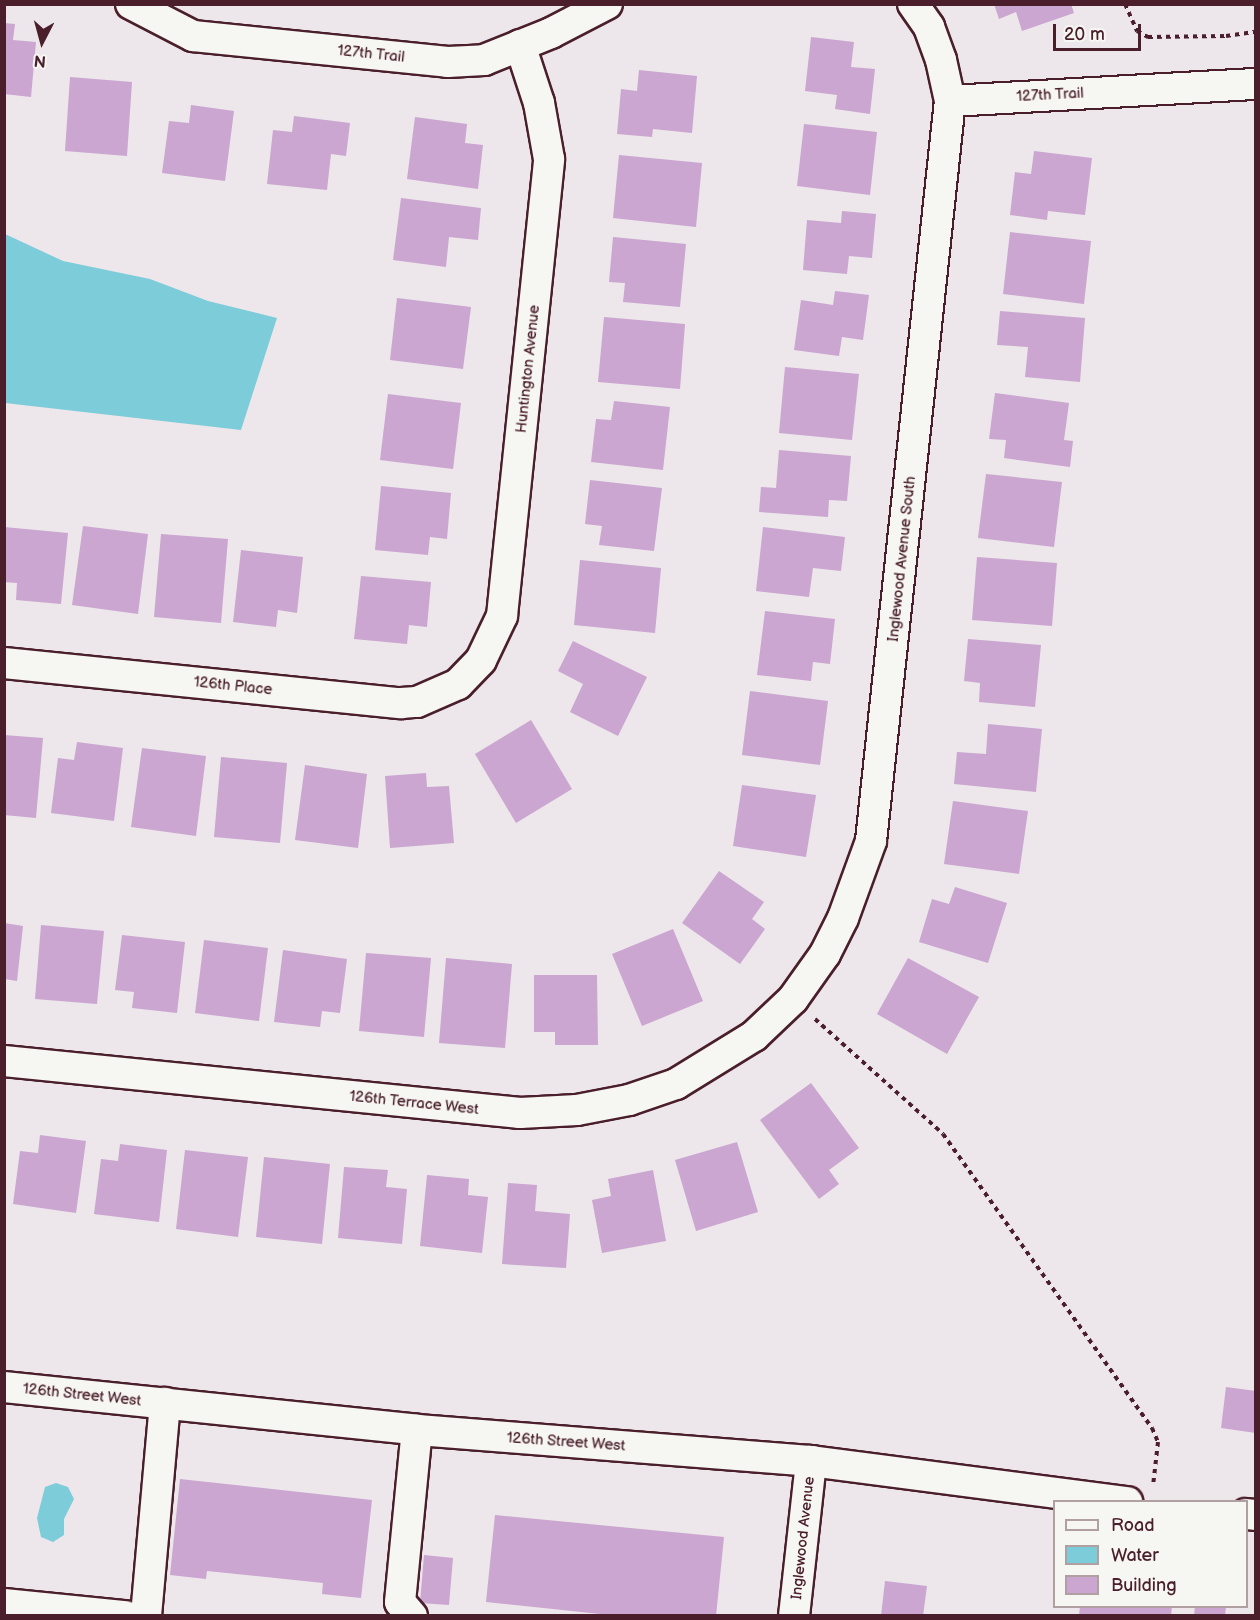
<!DOCTYPE html>
<style>
body{margin:0}
#map{position:relative;width:1260px;height:1620px;overflow:hidden;background:#ede6eb;font-family:"Balsamiq Sans",sans-serif}
div>[style]{position:absolute}
[style*='--x']{left:calc(var(--x)*1px);top:calc(var(--y)*1px);width:calc(var(--w)*1px);rotate:calc(var(--a)*1deg)}
.water>*{inset:0;background:#7dccd9}
.building>*{inset:0;background:#caa6d0}
.path>*{height:4px;margin-top:-2px;transform-origin:0;background:repeating-linear-gradient(90deg,#4a1f2b 0 4.5px,transparent 0 9px)}
.roads{filter:drop-shadow(2px 0 #4a1f2b) drop-shadow(-2px 0 #4a1f2b) drop-shadow(0 2px #4a1f2b) drop-shadow(0 -2px #4a1f2b)}
.minor>*{height:30px;margin:-15px;padding:0 15px;transform-origin:15px;border-radius:15px;background:#f6f6f2}
span{translate:-50% -50%;white-space:nowrap;text-align:center;line-height:1.15;-webkit-text-stroke:6px #f6f6f2;paint-order:stroke}
.street-label{font-size:15px;color:#4a1f2b}
.frame{position:absolute;inset:0;border:6px solid #4a1f2b;pointer-events:none}
.legend{position:absolute;left:1053px;top:1500px;width:195px;height:108px;box-sizing:border-box;background:#f6f6f2;border:2px solid #b1a0a2;margin:0;padding:8px 10px;list-style:none;font-size:18px;color:#4a1f2b}
.legend li{display:flex;align-items:center;gap:12px;height:30px}
.legend b{width:30px;border:2px solid #b1a0a2}
.north{position:absolute;left:12px;top:12px;width:60px;height:60px;-webkit-text-stroke:4px #f6f6f2;paint-order:stroke;rotate:186deg;font-size:16px;font-weight:700;line-height:24px;text-align:center;color:#4a1f2b}
.north::after{content:'';display:block;margin:auto;width:21px;height:27px;background:#4a1f2b;clip-path:polygon(50% 0,100% 100%,50% 72%,0 100%)}
.scale{position:absolute;left:1053px;top:24px;width:88px;height:27px;box-sizing:border-box;border:3px solid #4a1f2b;border-top:0;padding-left:8px;font-size:18px;line-height:21px;white-space:nowrap;color:#4a1f2b;-webkit-text-stroke:4px #f6f6f2;paint-order:stroke}
</style>
<div id="map">
<div class="water">
<div style="clip-path:polygon(5px 234px,63px 261px,150px 279px,208px 301px,277px 318px,241px 430px,5px 403px)"></div>
<div style="clip-path:polygon(56px 1483px,68px 1487px,74px 1499px,64px 1519px,64px 1535px,53px 1542px,41px 1537px,37px 1518px,45px 1487px)"></div>
</div>
<div class="building">
<div style="clip-path:polygon(994px 4px,1071px 4px,1074px 13px,1022px 31px,1016px 12px,999px 19px)"></div>
<div style="clip-path:polygon(4px 23px,15px 24px,13px 40px,36px 42px,31px 97px,4px 94px)"></div>
<div style="clip-path:polygon(811px 37px,854px 42px,851px 67px,875px 69px,870px 114px,835px 109px,837px 95px,805px 91px)"></div>
<div style="clip-path:polygon(639px 70px,697px 76px,692px 133px,653px 129px,652px 137px,617px 134px,621px 89px,637px 91px)"></div>
<div style="clip-path:polygon(70px 77px,132px 82px,127px 156px,65px 151px)"></div>
<div style="clip-path:polygon(191px 105px,234px 111px,225px 181px,162px 173px,169px 121px,189px 123px)"></div>
<div style="clip-path:polygon(294px 116px,350px 123px,346px 156px,331px 154px,327px 190px,267px 184px,273px 130px,292px 132px)"></div>
<div style="clip-path:polygon(415px 117px,467px 124px,465px 143px,483px 145px,478px 189px,407px 179px)"></div>
<div style="clip-path:polygon(804px 124px,877px 132px,870px 195px,797px 186px)"></div>
<div style="clip-path:polygon(1034px 151px,1092px 158px,1085px 215px,1048px 211px,1047px 220px,1010px 215px,1015px 172px,1031px 174px)"></div>
<div style="clip-path:polygon(619px 155px,702px 163px,696px 227px,613px 218px)"></div>
<div style="clip-path:polygon(401px 198px,481px 208px,478px 240px,449px 237px,446px 267px,393px 260px)"></div>
<div style="clip-path:polygon(842px 211px,876px 214px,872px 258px,849px 256px,847px 274px,803px 270px,807px 220px,841px 223px)"></div>
<div style="clip-path:polygon(1010px 232px,1091px 241px,1084px 304px,1003px 294px)"></div>
<div style="clip-path:polygon(613px 237px,686px 244px,680px 307px,623px 302px,625px 283px,609px 282px)"></div>
<div style="clip-path:polygon(835px 291px,869px 295px,863px 340px,842px 337px,839px 356px,794px 350px,801px 300px,833px 305px)"></div>
<div style="clip-path:polygon(397px 298px,471px 307px,463px 369px,390px 360px)"></div>
<div style="clip-path:polygon(1000px 311px,1085px 318px,1080px 382px,1025px 377px,1028px 347px,997px 345px)"></div>
<div style="clip-path:polygon(604px 317px,685px 324px,680px 389px,598px 382px)"></div>
<div style="clip-path:polygon(785px 367px,859px 374px,852px 440px,779px 433px)"></div>
<div style="clip-path:polygon(995px 393px,1069px 403px,1064px 440px,1073px 441px,1070px 467px,1004px 458px,1006px 440px,989px 439px)"></div>
<div style="clip-path:polygon(388px 394px,461px 403px,453px 469px,380px 460px)"></div>
<div style="clip-path:polygon(614px 401px,670px 407px,663px 470px,591px 462px,596px 419px,611px 420px)"></div>
<div style="clip-path:polygon(779px 450px,851px 456px,847px 501px,829px 500px,828px 517px,759px 512px,761px 487px,776px 488px)"></div>
<div style="clip-path:polygon(986px 474px,1062px 482px,1054px 547px,978px 538px)"></div>
<div style="clip-path:polygon(590px 480px,662px 488px,654px 551px,599px 545px,602px 526px,585px 524px)"></div>
<div style="clip-path:polygon(381px 486px,451px 493px,447px 539px,430px 537px,428px 555px,375px 550px)"></div>
<div style="clip-path:polygon(83px 526px,148px 534px,138px 614px,72px 605px)"></div>
<div style="clip-path:polygon(4px 527px,68px 533px,61px 604px,16px 600px,17px 583px,4px 582px)"></div>
<div style="clip-path:polygon(763px 527px,845px 537px,841px 571px,813px 568px,809px 597px,756px 591px)"></div>
<div style="clip-path:polygon(161px 534px,228px 539px,221px 623px,154px 617px)"></div>
<div style="clip-path:polygon(241px 550px,303px 557px,297px 613px,278px 610px,276px 627px,233px 622px)"></div>
<div style="clip-path:polygon(977px 557px,1057px 563px,1052px 626px,972px 620px)"></div>
<div style="clip-path:polygon(580px 560px,661px 568px,655px 633px,574px 625px)"></div>
<div style="clip-path:polygon(361px 576px,431px 582px,427px 627px,409px 625px,407px 644px,354px 639px)"></div>
<div style="clip-path:polygon(765px 611px,835px 619px,830px 664px,813px 662px,811px 681px,757px 675px)"></div>
<div style="clip-path:polygon(968px 639px,1041px 645px,1035px 707px,979px 702px,980px 683px,964px 681px)"></div>
<div style="clip-path:polygon(573px 641px,647px 677px,618px 736px,570px 712px,583px 684px,558px 671px)"></div>
<div style="clip-path:polygon(750px 691px,828px 701px,820px 765px,742px 755px)"></div>
<div style="clip-path:polygon(531px 720px,572px 789px,516px 823px,475px 754px)"></div>
<div style="clip-path:polygon(988px 724px,1042px 729px,1036px 792px,954px 784px,957px 752px,986px 754px)"></div>
<div style="clip-path:polygon(4px 735px,43px 738px,36px 818px,4px 815px)"></div>
<div style="clip-path:polygon(77px 742px,123px 748px,114px 821px,51px 813px,58px 758px,74px 760px)"></div>
<div style="clip-path:polygon(142px 748px,206px 756px,196px 836px,131px 827px)"></div>
<div style="clip-path:polygon(221px 757px,287px 763px,280px 843px,214px 837px)"></div>
<div style="clip-path:polygon(305px 765px,367px 774px,358px 848px,295px 840px)"></div>
<div style="clip-path:polygon(426px 773px,427px 787px,449px 786px,454px 843px,390px 848px,385px 776px)"></div>
<div style="clip-path:polygon(742px 785px,816px 795px,806px 857px,733px 846px)"></div>
<div style="clip-path:polygon(953px 801px,1028px 811px,1019px 874px,944px 864px)"></div>
<div style="clip-path:polygon(719px 871px,764px 902px,752px 919px,765px 929px,740px 964px,682px 923px)"></div>
<div style="clip-path:polygon(955px 887px,1007px 903px,988px 963px,919px 942px,932px 899px,949px 904px)"></div>
<div style="clip-path:polygon(4px 923px,23px 926px,17px 981px,4px 979px)"></div>
<div style="clip-path:polygon(41px 925px,104px 931px,97px 1004px,35px 999px)"></div>
<div style="clip-path:polygon(673px 929px,703px 1001px,642px 1026px,612px 954px)"></div>
<div style="clip-path:polygon(122px 935px,185px 942px,177px 1013px,132px 1008px,134px 992px,115px 990px)"></div>
<div style="clip-path:polygon(204px 940px,268px 948px,259px 1021px,195px 1013px)"></div>
<div style="clip-path:polygon(283px 950px,347px 959px,340px 1013px,322px 1011px,320px 1027px,274px 1022px)"></div>
<div style="clip-path:polygon(366px 953px,431px 958px,424px 1037px,359px 1031px)"></div>
<div style="clip-path:polygon(446px 958px,512px 964px,505px 1048px,439px 1043px)"></div>
<div style="clip-path:polygon(908px 958px,979px 997px,947px 1054px,877px 1014px)"></div>
<div style="clip-path:polygon(534px 975px,597px 975px,598px 1045px,555px 1045px,555px 1032px,534px 1032px)"></div>
<div style="clip-path:polygon(811px 1083px,859px 1148px,829px 1170px,839px 1184px,819px 1199px,760px 1120px)"></div>
<div style="clip-path:polygon(40px 1135px,86px 1141px,76px 1213px,13px 1204px,20px 1151px,38px 1153px)"></div>
<div style="clip-path:polygon(737px 1142px,758px 1212px,696px 1231px,675px 1160px)"></div>
<div style="clip-path:polygon(120px 1144px,167px 1150px,159px 1222px,94px 1214px,101px 1159px,118px 1161px)"></div>
<div style="clip-path:polygon(185px 1150px,248px 1157px,238px 1237px,176px 1229px)"></div>
<div style="clip-path:polygon(264px 1157px,330px 1164px,322px 1244px,256px 1237px)"></div>
<div style="clip-path:polygon(344px 1167px,388px 1170px,386px 1187px,407px 1189px,402px 1244px,338px 1238px)"></div>
<div style="clip-path:polygon(653px 1170px,666px 1241px,602px 1253px,592px 1200px,611px 1196px,608px 1179px)"></div>
<div style="clip-path:polygon(427px 1175px,469px 1179px,468px 1195px,488px 1197px,482px 1253px,420px 1246px)"></div>
<div style="clip-path:polygon(508px 1183px,537px 1185px,535px 1211px,570px 1214px,566px 1268px,502px 1264px)"></div>
<div style="clip-path:polygon(1226px 1387px,1256px 1391px,1256px 1433px,1221px 1428px)"></div>
<div style="clip-path:polygon(180px 1479px,372px 1500px,361px 1598px,322px 1594px,323px 1583px,207px 1571px,206px 1579px,170px 1575px)"></div>
<div style="clip-path:polygon(495px 1515px,724px 1537px,716px 1616px,619px 1616px,486px 1602px)"></div>
<div style="clip-path:polygon(424px 1555px,453px 1558px,449px 1605px,420px 1603px)"></div>
<div style="clip-path:polygon(885px 1581px,927px 1586px,923px 1616px,881px 1616px)"></div>
<div style="clip-path:polygon(1080px 1606px,1172px 1606px,1171px 1616px,1079px 1616px)"></div>
<div style="clip-path:polygon(1195px 1606px,1226px 1606px,1225px 1616px,1194px 1616px)"></div>
</div>
<div class="path">
<div style="--x:1125;--y:4;--w:30;--a:66"></div>
<div style="--x:1137;--y:31;--w:13;--a:29"></div>
<div style="--x:1148;--y:37;--w:78;--a:-0.7"></div>
<div style="--x:1226;--y:36;--w:30;--a:-8"></div>
<div style="--x:815;--y:1019;--w:172;--a:41.9"></div>
<div style="--x:943;--y:1134;--w:361;--a:54.6"></div>
<div style="--x:1152;--y:1428;--w:15;--a:67"></div>
<div style="--x:1158;--y:1442;--w:44;--a:96.5"></div>
</div>
<div class="roads">
<div class="minor">
<div style="--x:131;--y:4;--w:70;--a:27.3"></div>
<div style="--x:193;--y:36;--w:256;--a:5.8"></div>
<div style="--x:448;--y:62;--w:36;--a:-3"></div>
<div style="--x:484;--y:60;--w:72;--a:-21.9"></div>
<div style="--x:551;--y:33;--w:63;--a:-27.4"></div>
<div style="--x:913;--y:4;--w:28;--a:55"></div>
<div style="--x:929;--y:27;--w:35;--a:70"></div>
<div style="--x:941;--y:60;--w:42;--a:77.6"></div>
<div style="--x:950;--y:101;--w:306;--a:-3.2"></div>
<div style="--x:4;--y:663;--w:399;--a:5.8"></div>
<div style="--x:401;--y:703;--w:16;--a:-4"></div>
<div style="--x:417;--y:702;--w:45;--a:-23.7"></div>
<div style="--x:458;--y:684;--w:33;--a:-46"></div>
<div style="--x:481;--y:660;--w:49;--a:-64.5"></div>
<div style="--x:502;--y:616;--w:459;--a:-84.1"></div>
<div style="--x:549;--y:159;--w:57;--a:-100.1"></div>
<div style="--x:539;--y:103;--w:61;--a:-108.1"></div>
<div style="--x:4;--y:1061;--w:519;--a:5.75"></div>
<div style="--x:520;--y:1113;--w:57;--a:-3"></div>
<div style="--x:577;--y:1110;--w:53;--a:-10.9"></div>
<div style="--x:629;--y:1100;--w:50;--a:-18.8"></div>
<div style="--x:676;--y:1084;--w:92;--a:-31.6"></div>
<div style="--x:754;--y:1036;--w:54;--a:-43.5"></div>
<div style="--x:793;--y:999;--w:55;--a:-54.6"></div>
<div style="--x:825;--y:954;--w:40;--a:-63.4"></div>
<div style="--x:843;--y:918;--w:82;--a:-70"></div>
<div style="--x:871;--y:841;--w:744;--a:-83.91"></div>
<div style="--x:4;--y:1387;--w:415;--a:5.9"></div>
<div style="--x:417;--y:1430;--w:395;--a:4.5"></div>
<div style="--x:811;--y:1461;--w:319;--a:7.4"></div>
<div style="--x:1246;--y:1514;--w:10;--a:6"></div>
<div style="--x:4;--y:1604;--w:122;--a:5.7"></div>
<div style="--x:146;--y:1616;--w:214;--a:-84.9"></div>
<div style="--x:412;--y:1616;--w:18;--a:-131"></div>
<div style="--x:400;--y:1602;--w:173;--a:-84.4"></div>
<div style="--x:794;--y:1616;--w:156;--a:-83.7"></div>
</div>
</div>
<div class="street-label">
<span style="left:371px;top:54px;rotate:6deg">127th Trail</span>
<span style="left:1050px;top:95px;rotate:-3deg">127th Trail</span>
<span style="left:528px;top:369px;rotate:-84deg">Huntington Avenue</span>
<span style="left:902px;top:559px;rotate:-84deg">Inglewood Avenue South</span>
<span style="left:233px;top:686px;rotate:6deg">126th Place</span>
<span style="left:414px;top:1103px;rotate:6deg">126th Terrace West</span>
<span style="left:82px;top:1395px;rotate:6deg">126th Street West</span>
<span style="left:566px;top:1442px;rotate:4deg">126th Street West</span>
<span style="left:803px;top:1538px;rotate:-84deg">Inglewood Avenue</span>
</div>
<div class="frame"></div>
<ul class="legend">
<li><b style="height:8px;background:#f6f6f2"></b>Road</li>
<li><b style="height:16px;background:#7dccd9"></b>Water</li>
<li><b style="height:16px;background:#caa6d0"></b>Building</li>
</ul>
<div class="north">N</div>
<div class="scale">20 m</div>
</div>
